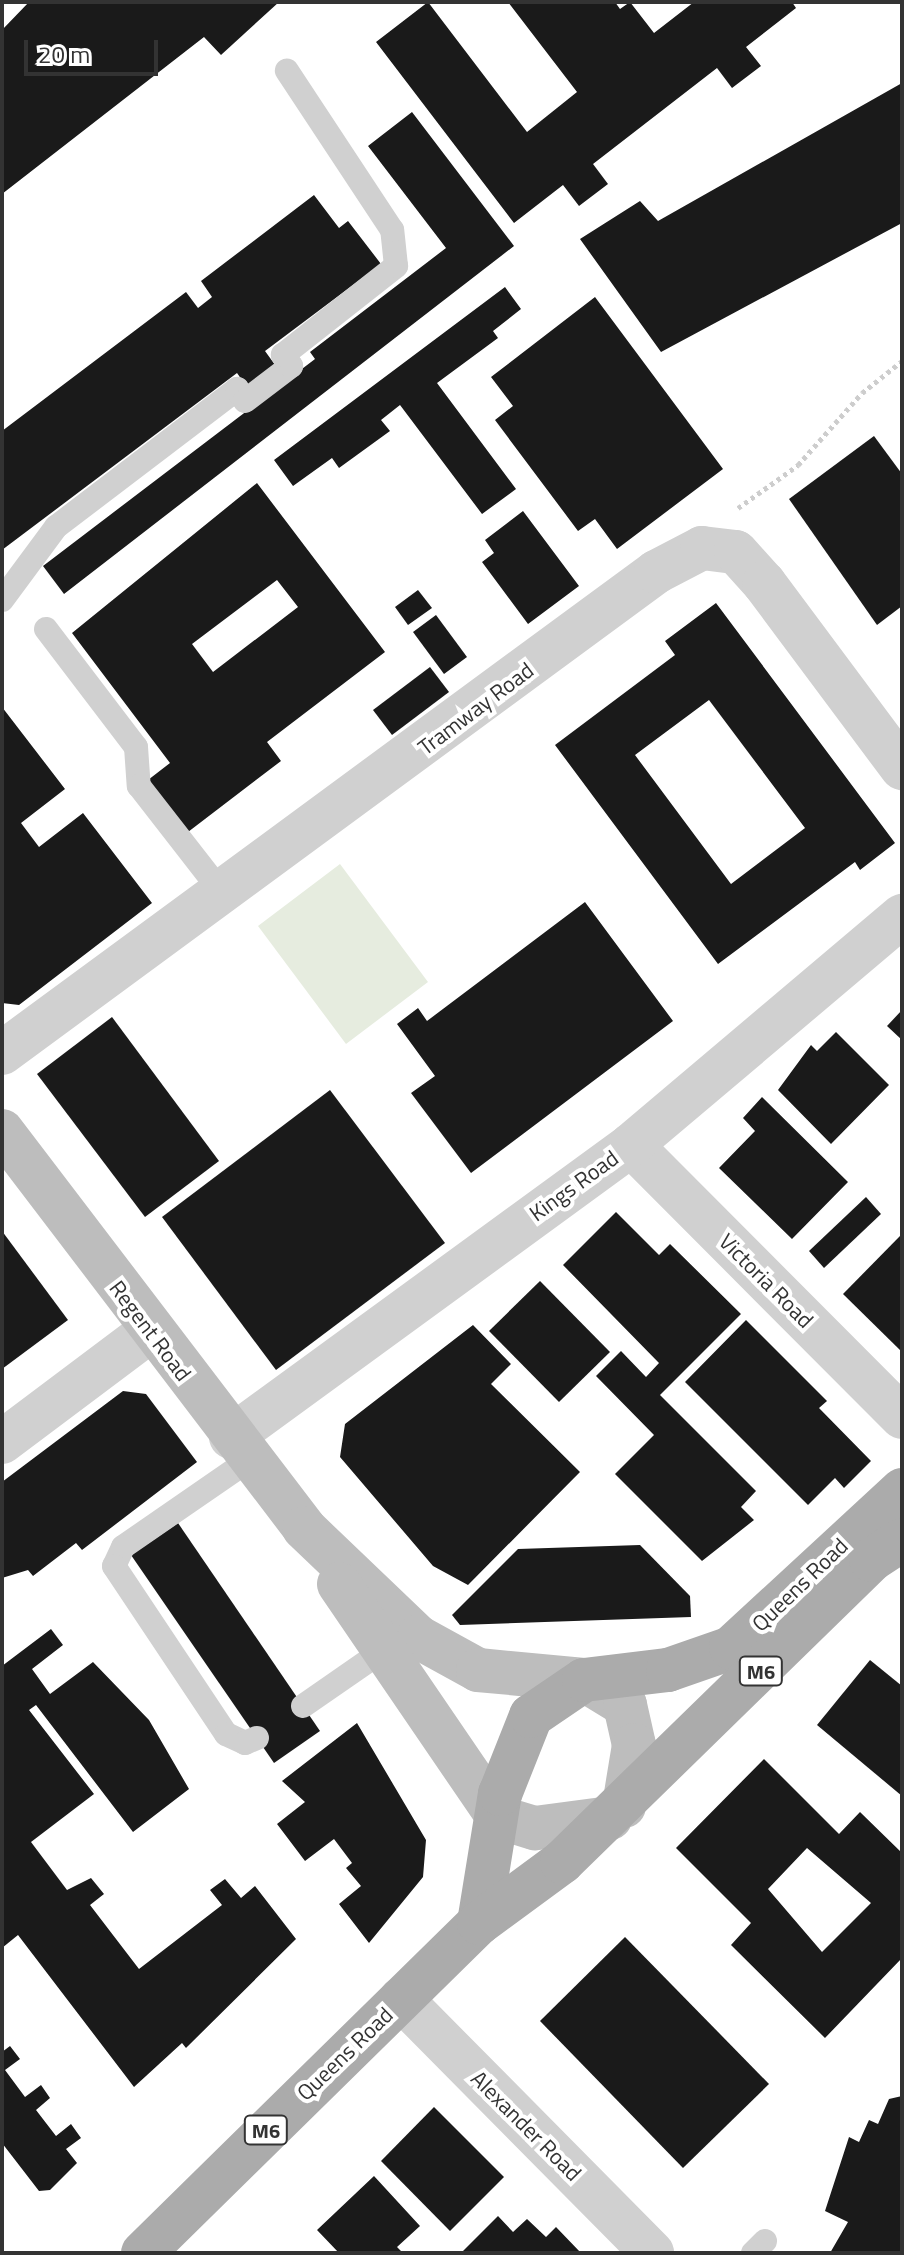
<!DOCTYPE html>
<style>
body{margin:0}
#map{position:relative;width:904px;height:2255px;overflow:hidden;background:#fff;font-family:"Titillium Web",sans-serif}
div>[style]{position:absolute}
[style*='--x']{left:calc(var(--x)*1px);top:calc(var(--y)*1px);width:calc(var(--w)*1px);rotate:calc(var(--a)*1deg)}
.green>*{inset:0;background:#e6ecdf}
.building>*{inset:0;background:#1a1a1a}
.path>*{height:5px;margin-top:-2.5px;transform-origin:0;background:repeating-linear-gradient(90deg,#cdcdcd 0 4px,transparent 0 8px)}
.service>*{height:24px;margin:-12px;padding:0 12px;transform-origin:12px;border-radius:12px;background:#d0d0d0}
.minor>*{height:44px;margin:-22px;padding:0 22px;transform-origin:22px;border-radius:22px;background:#d0d0d0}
.secondary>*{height:44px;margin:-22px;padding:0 22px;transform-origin:22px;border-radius:22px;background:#bdbdbd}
.primary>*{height:44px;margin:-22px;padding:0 22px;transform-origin:22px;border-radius:22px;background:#ababab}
span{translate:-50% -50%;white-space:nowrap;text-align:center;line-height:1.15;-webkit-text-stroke:8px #fff;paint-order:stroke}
.shield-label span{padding:2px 6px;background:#fff;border:2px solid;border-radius:6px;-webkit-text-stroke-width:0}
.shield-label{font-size:20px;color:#333;font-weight:700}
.street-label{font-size:22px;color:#333}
.frame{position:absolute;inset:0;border:4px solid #333;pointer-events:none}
.scale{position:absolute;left:24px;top:40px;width:134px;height:36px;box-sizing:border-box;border:4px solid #333;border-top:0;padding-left:10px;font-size:24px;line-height:28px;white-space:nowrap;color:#333;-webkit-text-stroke:6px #fff;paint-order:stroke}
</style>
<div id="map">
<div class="green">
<div style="clip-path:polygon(340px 864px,428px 982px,346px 1044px,258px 926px)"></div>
</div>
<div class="building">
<div style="clip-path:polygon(29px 2px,279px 2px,221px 55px,204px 37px,2px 194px,2px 30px)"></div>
<div style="clip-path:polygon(428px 2px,527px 132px,577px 92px,508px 2px,615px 2px,620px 9px,630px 2px,654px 33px,694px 2px,792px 2px,796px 8px,746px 47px,761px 66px,732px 88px,717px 68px,593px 164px,608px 184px,579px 206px,563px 185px,514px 223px,376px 42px)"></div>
<div style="clip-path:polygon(902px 83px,902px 223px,661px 352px,580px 239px,640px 201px,658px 221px)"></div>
<div style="clip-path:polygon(412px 112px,514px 246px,64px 594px,43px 566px,315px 359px,310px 352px,446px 248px,368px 146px)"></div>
<div style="clip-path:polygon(314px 195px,339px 228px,348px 221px,381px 264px,265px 351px,278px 369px,249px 390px,237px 373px,2px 550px,2px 431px,186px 292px,198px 308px,212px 297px,201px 281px)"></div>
<div style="clip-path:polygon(505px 287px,521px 309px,493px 331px,498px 338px,437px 383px,516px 489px,482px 514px,400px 405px,381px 420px,390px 431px,339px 468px,332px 458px,293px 486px,274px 460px)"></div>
<div style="clip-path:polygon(595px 297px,723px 469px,617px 549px,595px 519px,578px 531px,495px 420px,513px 406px,491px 377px)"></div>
<div style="clip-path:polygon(874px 436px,902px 474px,902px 606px,877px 625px,789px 499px)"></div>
<div style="clip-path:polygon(evenodd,257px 483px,385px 652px,267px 742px,281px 761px,188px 832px,148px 780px,170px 763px,72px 633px,257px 483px,277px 580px,298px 607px,213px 672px,192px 644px,277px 580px)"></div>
<div style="clip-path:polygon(523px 511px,579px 586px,528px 624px,482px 562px,494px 553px,485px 540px)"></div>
<div style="clip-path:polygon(418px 590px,432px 608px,408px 625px,395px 607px)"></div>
<div style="clip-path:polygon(evenodd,716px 603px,895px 843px,860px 870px,855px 862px,718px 964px,555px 745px,675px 655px,665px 641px,716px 603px,709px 700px,805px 828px,731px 884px,635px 755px,709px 700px)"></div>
<div style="clip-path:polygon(436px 615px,467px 657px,444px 674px,413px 632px)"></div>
<div style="clip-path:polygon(430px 667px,449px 692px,392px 735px,373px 710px)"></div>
<div style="clip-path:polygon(2px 707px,65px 789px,21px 823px,39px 847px,83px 813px,152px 903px,19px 1005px,2px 1003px)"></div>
<div style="clip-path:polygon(585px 902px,673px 1021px,471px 1173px,411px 1093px,435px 1076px,397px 1024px,418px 1008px,427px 1021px)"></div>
<div style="clip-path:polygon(902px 1010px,902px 1040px,887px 1026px)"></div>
<div style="clip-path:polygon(112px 1017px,219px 1161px,145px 1217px,37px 1074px)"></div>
<div style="clip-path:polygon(836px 1032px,889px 1085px,831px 1144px,778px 1090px,811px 1045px,817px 1051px)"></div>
<div style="clip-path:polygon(330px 1090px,445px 1243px,276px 1370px,162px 1217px)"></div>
<div style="clip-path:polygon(762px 1097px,848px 1182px,792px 1239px,719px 1168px,755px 1131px,743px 1118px)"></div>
<div style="clip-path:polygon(866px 1197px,881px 1214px,824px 1268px,809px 1251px)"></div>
<div style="clip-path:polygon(616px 1212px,659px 1255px,670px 1244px,741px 1314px,660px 1395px,756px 1491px,741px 1507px,754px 1520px,702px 1561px,615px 1474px,654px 1435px,596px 1376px,621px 1351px,646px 1377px,659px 1363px,563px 1265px)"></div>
<div style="clip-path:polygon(2px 1231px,68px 1320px,2px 1369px)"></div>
<div style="clip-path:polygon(900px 1236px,902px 1238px,902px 1352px,843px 1294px)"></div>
<div style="clip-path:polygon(540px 1281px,610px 1352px,559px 1402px,489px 1331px)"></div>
<div style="clip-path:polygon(746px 1320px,827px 1401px,819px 1408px,871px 1461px,844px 1488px,835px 1478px,808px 1505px,685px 1382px)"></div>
<div style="clip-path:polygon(473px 1325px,511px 1364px,491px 1384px,580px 1472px,468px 1585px,433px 1566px,340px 1457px,345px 1424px)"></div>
<div style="clip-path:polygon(123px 1391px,146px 1394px,197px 1462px,82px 1550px,76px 1543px,33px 1576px,28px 1570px,2px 1578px,2px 1482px)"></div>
<div style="clip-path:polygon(178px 1523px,320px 1731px,274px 1763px,131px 1555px)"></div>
<div style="clip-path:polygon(640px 1545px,690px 1596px,691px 1617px,460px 1625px,452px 1615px,518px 1549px)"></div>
<div style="clip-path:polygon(51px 1629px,63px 1645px,32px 1669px,50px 1694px,93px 1662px,149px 1720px,189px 1789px,133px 1832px,36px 1705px,29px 1710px,94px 1794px,31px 1842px,67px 1890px,91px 1878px,104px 1894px,90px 1905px,139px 1969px,222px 1905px,210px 1890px,225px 1879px,241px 1898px,255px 1886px,296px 1939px,186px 2048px,182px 2043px,134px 2087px,18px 1935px,2px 1948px,2px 1666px)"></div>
<div style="clip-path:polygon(870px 1660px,902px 1686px,902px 1796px,817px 1725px)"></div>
<div style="clip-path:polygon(357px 1723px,426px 1840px,423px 1877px,369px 1943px,339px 1904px,361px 1886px,346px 1868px,352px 1863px,334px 1839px,305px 1861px,277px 1824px,305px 1802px,282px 1781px)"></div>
<div style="clip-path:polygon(evenodd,764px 1759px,839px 1834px,860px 1812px,902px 1853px,902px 1958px,825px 2038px,731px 1945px,751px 1923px,676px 1848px,764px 1759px,807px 1848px,871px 1903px,822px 1952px,768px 1889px,807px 1848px)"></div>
<div style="clip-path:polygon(625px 1937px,769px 2084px,683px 2168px,540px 2021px)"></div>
<div style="clip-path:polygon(10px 2046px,20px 2059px,5px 2070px,25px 2097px,41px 2085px,50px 2098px,36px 2110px,56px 2136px,71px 2124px,81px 2138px,66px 2149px,77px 2163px,50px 2190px,39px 2191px,2px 2143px,2px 2052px)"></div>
<div style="clip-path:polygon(902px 2096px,901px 2253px,830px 2253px,848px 2222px,825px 2211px,849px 2137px,859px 2142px,869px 2120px,878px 2124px,889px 2099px)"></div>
<div style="clip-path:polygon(434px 2107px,504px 2177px,450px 2231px,381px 2161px)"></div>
<div style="clip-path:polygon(374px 2176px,420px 2226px,397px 2247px,403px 2253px,339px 2253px,317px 2230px)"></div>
<div style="clip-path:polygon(498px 2216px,513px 2232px,527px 2219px,546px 2237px,556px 2227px,581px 2253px,461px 2253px)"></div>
</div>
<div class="path">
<div style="--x:738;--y:508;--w:74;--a:-35.6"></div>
<div style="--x:798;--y:465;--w:96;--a:-48.4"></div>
<div style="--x:862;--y:393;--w:51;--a:-38.7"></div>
</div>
<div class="service">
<div style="--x:2;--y:600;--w:91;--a:-53.5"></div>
<div style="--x:56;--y:527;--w:228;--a:-37.3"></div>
<div style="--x:237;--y:389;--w:14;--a:56"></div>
<div style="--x:245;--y:401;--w:58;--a:-37.3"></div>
<div style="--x:291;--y:366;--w:14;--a:-126"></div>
<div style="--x:283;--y:355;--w:144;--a:-38.2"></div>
<div style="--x:396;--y:266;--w:36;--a:-96"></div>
<div style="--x:392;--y:230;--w:191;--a:-123.4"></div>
<div style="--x:46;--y:629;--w:148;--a:52.7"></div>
<div style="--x:136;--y:747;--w:39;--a:86"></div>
<div style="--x:139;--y:786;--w:137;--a:52.1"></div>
<div style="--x:249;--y:1460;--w:153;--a:145.4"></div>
<div style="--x:123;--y:1547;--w:21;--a:115"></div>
<div style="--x:114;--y:1566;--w:202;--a:56.3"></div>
<div style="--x:226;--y:1734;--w:21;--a:25"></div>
<div style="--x:245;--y:1743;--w:13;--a:-23"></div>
<div style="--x:303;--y:1706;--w:95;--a:-34.7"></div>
<div style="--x:753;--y:2253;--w:17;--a:-45"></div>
</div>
<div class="minor">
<div style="--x:2;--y:1053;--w:812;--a:-36.33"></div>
<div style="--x:656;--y:572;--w:52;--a:-27.6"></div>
<div style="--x:702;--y:548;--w:34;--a:7"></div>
<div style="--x:736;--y:552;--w:42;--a:47.9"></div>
<div style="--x:764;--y:583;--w:231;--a:53.3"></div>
<div style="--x:631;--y:1145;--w:384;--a:45.1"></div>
<div style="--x:231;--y:1437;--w:495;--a:-36.1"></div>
<div style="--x:631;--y:1145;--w:355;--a:-40.2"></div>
<div style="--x:2;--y:1442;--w:185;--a:-36.9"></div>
<div style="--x:401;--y:1999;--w:357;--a:45.3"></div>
</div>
<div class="secondary">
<div style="--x:2;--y:1131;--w:499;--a:52.7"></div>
<div style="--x:304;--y:1528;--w:158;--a:43.7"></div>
<div style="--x:418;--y:1637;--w:68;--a:28.8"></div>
<div style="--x:478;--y:1670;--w:106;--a:5.4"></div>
<div style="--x:584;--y:1680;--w:48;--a:31.4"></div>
<div style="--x:625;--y:1705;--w:41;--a:77.3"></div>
<div style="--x:634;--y:1745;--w:62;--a:99.3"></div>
<div style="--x:339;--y:1584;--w:282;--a:55.7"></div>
<div style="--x:498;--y:1817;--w:39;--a:17"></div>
<div style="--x:535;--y:1828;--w:76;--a:-7.6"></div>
</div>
<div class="primary">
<div style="--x:479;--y:1923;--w:131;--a:-80.8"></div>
<div style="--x:500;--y:1794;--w:84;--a:-68.3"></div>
<div style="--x:531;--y:1716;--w:64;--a:-34.2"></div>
<div style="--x:584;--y:1680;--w:85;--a:-6.8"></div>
<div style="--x:668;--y:1670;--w:67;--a:-19.2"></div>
<div style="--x:731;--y:1648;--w:233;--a:-42.7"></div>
<div style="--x:143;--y:2253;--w:471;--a:-44.5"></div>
<div style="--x:479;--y:1923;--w:103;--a:-36.3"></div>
<div style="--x:562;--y:1862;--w:432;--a:-44.3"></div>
<div style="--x:871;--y:1560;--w:37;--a:-33"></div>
</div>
<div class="shield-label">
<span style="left:761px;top:1671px">M6</span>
<span style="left:266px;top:2130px">M6</span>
</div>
<div class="street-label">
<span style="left:476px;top:709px;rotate:-37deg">Tramway Road</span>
<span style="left:574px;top:1186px;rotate:-36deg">Kings Road</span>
<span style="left:766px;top:1281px;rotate:45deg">Victoria Road</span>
<span style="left:150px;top:1331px;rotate:53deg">Regent Road</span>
<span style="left:800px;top:1585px;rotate:-44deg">Queens Road</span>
<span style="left:345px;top:2054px;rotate:-44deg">Queens Road</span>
<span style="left:526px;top:2126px;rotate:45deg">Alexander Road</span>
</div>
<div class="frame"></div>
<div class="scale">20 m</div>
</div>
